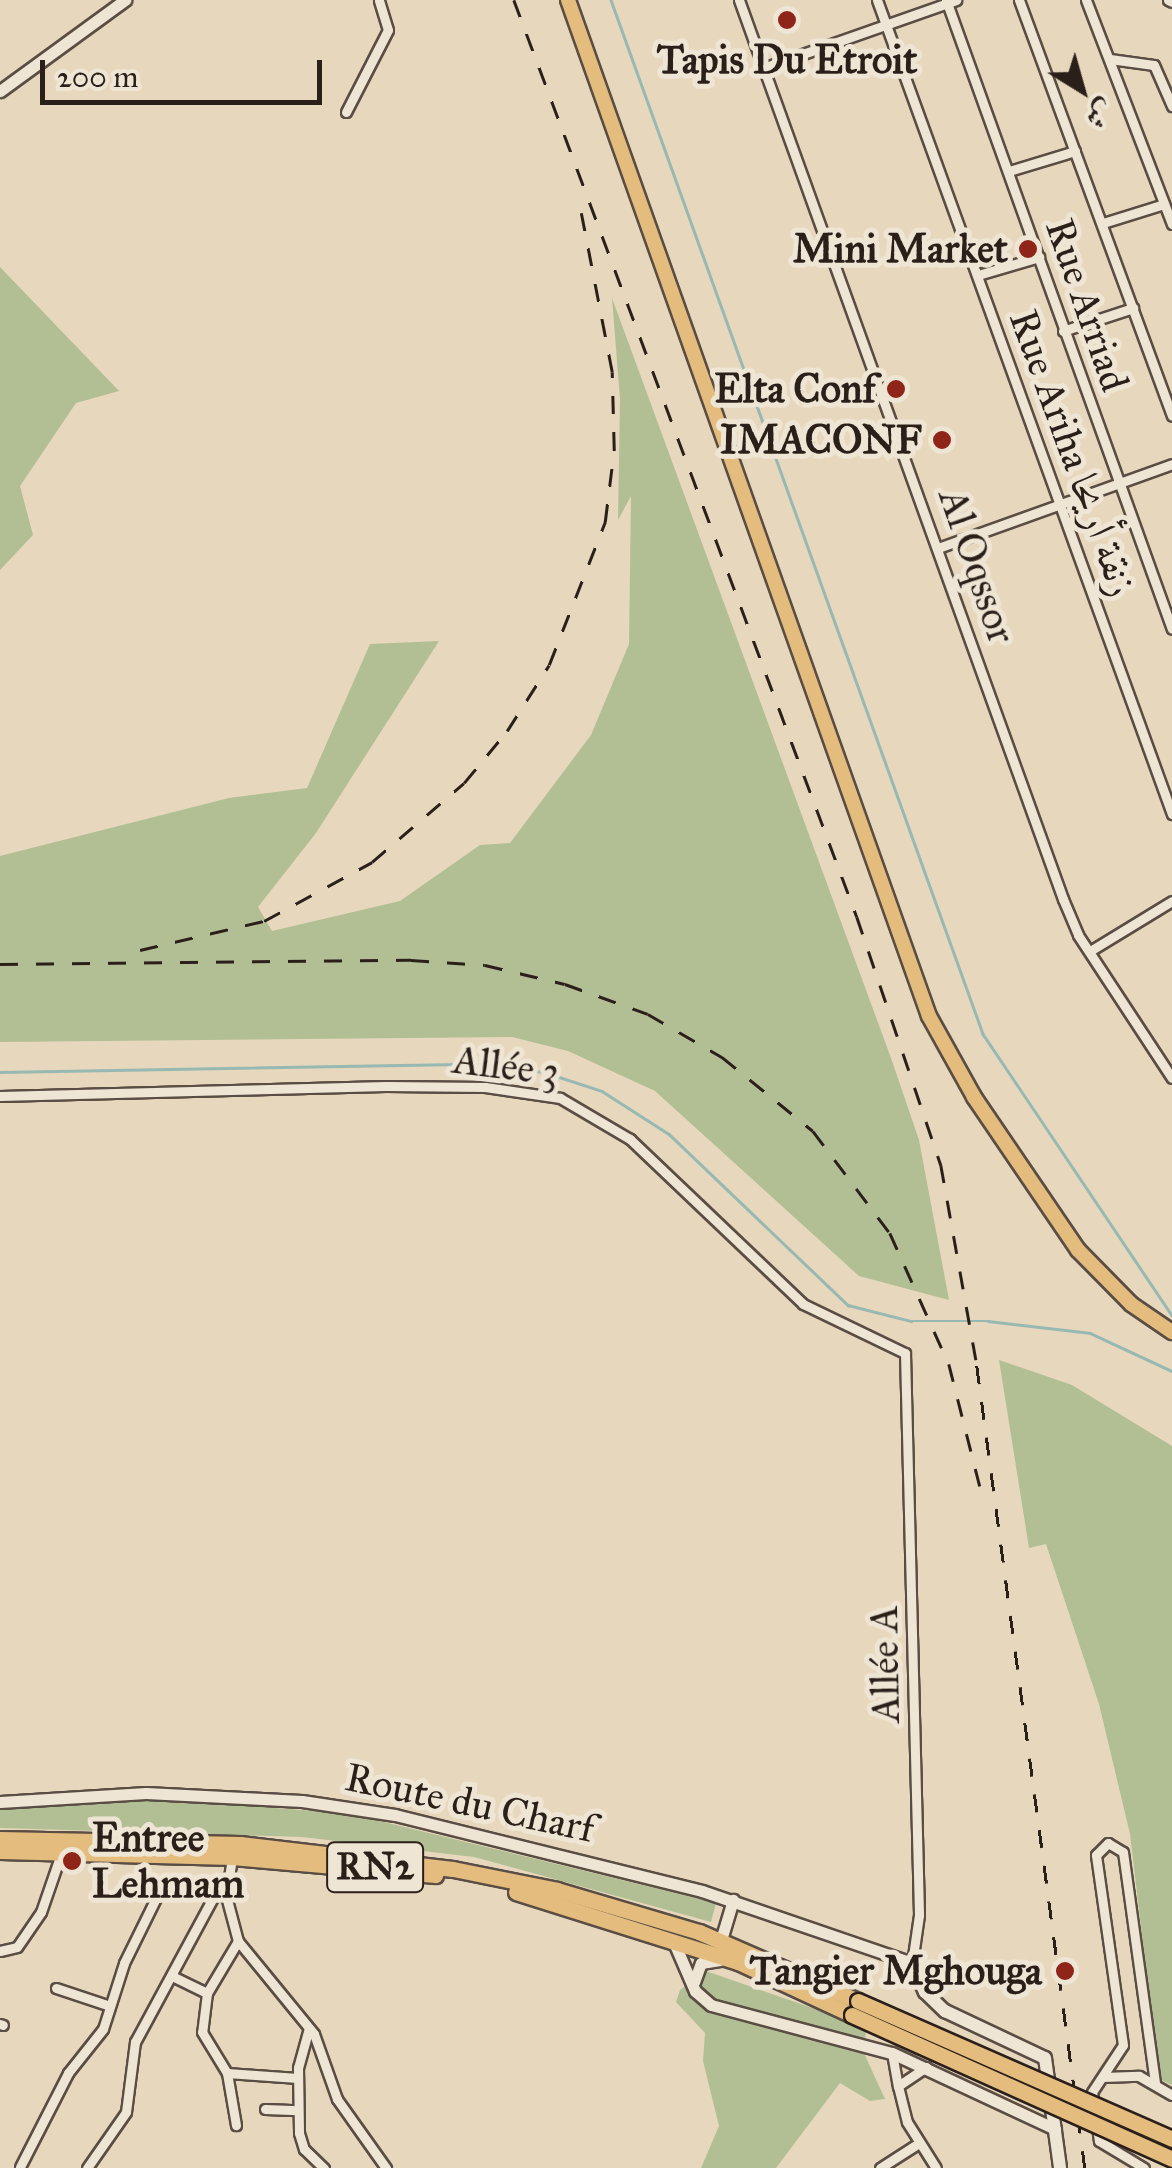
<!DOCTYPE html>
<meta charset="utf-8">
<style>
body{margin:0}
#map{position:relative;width:1172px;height:2168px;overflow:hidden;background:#e7d7bd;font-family:"IM FELL Great Primer",Amiri,serif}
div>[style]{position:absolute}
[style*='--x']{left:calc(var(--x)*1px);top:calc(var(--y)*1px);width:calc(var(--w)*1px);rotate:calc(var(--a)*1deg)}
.green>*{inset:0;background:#b2bf94}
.stream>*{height:2.5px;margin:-1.25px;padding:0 1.25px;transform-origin:1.25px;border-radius:1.25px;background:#97b9b2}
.roads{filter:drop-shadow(2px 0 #5a4d43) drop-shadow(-2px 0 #5a4d43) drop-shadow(0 2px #5a4d43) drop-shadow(0 -2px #5a4d43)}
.minor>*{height:9px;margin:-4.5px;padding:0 4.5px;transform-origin:4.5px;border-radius:4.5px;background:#efe5d4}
.tertiary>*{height:11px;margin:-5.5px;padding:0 5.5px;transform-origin:5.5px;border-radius:5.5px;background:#efe5d4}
.secondary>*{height:12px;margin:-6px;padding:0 6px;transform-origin:6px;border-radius:6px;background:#efe5d4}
.primary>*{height:14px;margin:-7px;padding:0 7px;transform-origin:7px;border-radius:7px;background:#e4bc7e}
.trunk>*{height:15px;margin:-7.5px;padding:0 7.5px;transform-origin:7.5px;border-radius:7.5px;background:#e4bc7e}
.rail>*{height:2.5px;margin-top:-1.25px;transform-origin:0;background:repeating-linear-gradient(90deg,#2b1f1a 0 18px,transparent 0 36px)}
.bridges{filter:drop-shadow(2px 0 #2b1f1a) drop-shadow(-2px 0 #2b1f1a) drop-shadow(0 2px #2b1f1a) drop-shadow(0 -2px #2b1f1a)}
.trunk-bridge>*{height:15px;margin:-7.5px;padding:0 7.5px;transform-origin:7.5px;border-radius:7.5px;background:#e4bc7e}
.dots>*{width:28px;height:28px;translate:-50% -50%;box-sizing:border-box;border:5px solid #efe5d4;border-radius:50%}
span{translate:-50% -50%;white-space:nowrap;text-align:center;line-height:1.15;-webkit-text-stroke:10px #efe5d4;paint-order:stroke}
.shield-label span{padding:2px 8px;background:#efe5d4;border:2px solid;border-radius:8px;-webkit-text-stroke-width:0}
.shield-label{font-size:38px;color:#2b1f1a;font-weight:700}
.poi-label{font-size:40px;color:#2b1f1a;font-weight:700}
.right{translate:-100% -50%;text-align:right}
.left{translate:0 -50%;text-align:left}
.street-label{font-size:40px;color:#2b1f1a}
.north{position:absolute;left:1032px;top:40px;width:100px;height:100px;-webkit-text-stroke:8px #efe5d4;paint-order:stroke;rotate:143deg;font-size:28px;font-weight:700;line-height:40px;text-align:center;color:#2b1f1a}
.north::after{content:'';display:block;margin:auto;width:35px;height:45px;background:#2b1f1a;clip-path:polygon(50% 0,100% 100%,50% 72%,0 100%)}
.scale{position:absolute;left:40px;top:60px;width:282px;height:45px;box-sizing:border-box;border:5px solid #2b1f1a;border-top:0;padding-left:12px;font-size:30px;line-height:35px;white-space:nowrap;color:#2b1f1a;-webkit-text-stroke:8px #efe5d4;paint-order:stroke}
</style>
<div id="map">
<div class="green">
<div style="clip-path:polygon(0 267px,119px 391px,76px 403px,20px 486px,33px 535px,0 570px)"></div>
<div style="clip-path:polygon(612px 298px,891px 1058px,919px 1140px,949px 1300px,859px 1276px,655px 1091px,568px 1051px,512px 1037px,0 1042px,0 856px,229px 798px,307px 788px,370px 644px,439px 641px,316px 833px,258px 907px,272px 931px,400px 901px,480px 845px,510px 843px,591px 735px,629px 644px,631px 496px,618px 520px,620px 399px)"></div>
<div style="clip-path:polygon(999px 1360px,1072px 1385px,1172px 1446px,1172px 2085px,1159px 2079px,1130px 1834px,1099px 1704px,1046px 1544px,1029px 1548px)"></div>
<div style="clip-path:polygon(136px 1797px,351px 1814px,716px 1903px,711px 1922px,474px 1857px,302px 1837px,0 1828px,0 1809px)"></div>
<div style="clip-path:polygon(706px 1971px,867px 2027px,863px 2051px,885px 2099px,870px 2101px,840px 2083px,776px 2168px,701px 2168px,719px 2126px,703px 2061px,705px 2033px,676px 2002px,680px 1990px)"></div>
</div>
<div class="stream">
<div style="--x:611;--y:0;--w:1099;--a:70.21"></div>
<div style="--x:983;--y:1034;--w:339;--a:56.1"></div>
<div style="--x:0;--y:1072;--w:475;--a:-1"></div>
<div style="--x:475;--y:1064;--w:69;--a:6.6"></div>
<div style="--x:544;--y:1072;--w:61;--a:18.1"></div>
<div style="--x:602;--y:1091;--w:80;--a:32.7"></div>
<div style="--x:669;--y:1134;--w:248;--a:43.7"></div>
<div style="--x:848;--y:1305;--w:65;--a:14.3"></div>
<div style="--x:911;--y:1321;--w:77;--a:0"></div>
<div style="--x:988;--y:1321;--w:103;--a:6.7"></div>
<div style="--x:1090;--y:1333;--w:90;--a:24.9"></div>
</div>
<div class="roads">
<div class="minor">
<div style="--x:739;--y:0;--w:956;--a:70.18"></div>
<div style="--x:1063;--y:899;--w:39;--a:67"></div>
<div style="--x:1078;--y:935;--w:171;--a:56.7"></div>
<div style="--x:877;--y:0;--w:866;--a:70.08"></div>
<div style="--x:946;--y:0;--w:668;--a:70.24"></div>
<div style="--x:1019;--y:0;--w:443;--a:69.8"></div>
<div style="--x:1086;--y:0;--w:240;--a:69"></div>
<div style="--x:1168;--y:0;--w:4;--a:27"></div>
<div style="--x:1110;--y:59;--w:44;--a:7.8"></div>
<div style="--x:1154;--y:65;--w:45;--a:66.3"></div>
<div style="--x:763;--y:68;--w:205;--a:-19.4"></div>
<div style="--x:346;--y:112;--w:92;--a:-62.9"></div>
<div style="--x:388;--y:30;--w:31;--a:-107"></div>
<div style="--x:1009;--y:171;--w:69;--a:-16.9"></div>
<div style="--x:1103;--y:223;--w:64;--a:-17.3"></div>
<div style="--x:978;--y:275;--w:64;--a:-16.4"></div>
<div style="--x:1063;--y:331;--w:74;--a:-18.2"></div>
<div style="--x:938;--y:548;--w:249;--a:-19.7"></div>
<div style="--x:1090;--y:951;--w:96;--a:-31.4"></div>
<div style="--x:0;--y:1096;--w:386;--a:-1.5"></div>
<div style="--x:386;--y:1086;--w:99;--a:0.6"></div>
<div style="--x:485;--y:1087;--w:76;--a:8.3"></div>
<div style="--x:560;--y:1098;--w:81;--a:30.4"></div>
<div style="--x:630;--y:1139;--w:239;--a:43.6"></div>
<div style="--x:803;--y:1304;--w:113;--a:25.7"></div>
<div style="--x:905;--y:1353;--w:562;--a:88.57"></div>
<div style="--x:919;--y:1915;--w:49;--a:98.3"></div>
<div style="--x:226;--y:1896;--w:47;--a:75.1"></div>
<div style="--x:238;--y:1941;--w:61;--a:120.8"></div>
<div style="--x:207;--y:1993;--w:39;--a:97"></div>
<div style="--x:202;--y:2032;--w:48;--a:58.6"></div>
<div style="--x:227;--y:2073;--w:53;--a:80.2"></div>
<div style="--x:238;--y:1941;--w:120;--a:50.7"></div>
<div style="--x:314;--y:2034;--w:69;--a:70.5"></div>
<div style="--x:337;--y:2099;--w:85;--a:54.6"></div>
<div style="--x:0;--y:1951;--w:17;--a:-13"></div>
<div style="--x:17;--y:1947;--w:42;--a:-55.6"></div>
<div style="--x:41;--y:1912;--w:65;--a:-71"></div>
<div style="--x:172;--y:1976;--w:39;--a:26"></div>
<div style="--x:56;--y:1988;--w:57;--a:18.4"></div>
<div style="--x:0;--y:2024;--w:3;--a:18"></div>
<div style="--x:309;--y:2028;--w:41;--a:105.4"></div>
<div style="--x:298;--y:2068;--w:65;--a:89.1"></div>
<div style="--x:299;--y:2133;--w:17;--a:73"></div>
<div style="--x:304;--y:2149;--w:28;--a:44"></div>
<div style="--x:892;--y:2053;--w:34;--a:80"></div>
<div style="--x:898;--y:2086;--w:34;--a:-34"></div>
<div style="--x:227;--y:2073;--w:71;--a:4"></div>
<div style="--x:1103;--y:2077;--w:36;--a:-2"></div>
<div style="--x:1139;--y:2076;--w:38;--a:30"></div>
<div style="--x:898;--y:2086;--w:37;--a:76"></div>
<div style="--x:907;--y:2122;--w:54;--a:57.8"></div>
<div style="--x:265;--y:2109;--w:33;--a:2"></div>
<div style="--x:20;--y:2167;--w:106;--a:-62.9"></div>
<div style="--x:68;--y:2073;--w:56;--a:-51.5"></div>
<div style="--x:103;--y:2029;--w:69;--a:-72.3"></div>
<div style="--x:124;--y:1963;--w:75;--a:-63.8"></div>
<div style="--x:157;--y:1896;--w:18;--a:-38"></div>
<div style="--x:171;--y:1885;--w:56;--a:11.3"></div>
<div style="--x:226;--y:1896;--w:39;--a:-81"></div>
<div style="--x:87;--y:2168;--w:68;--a:-55.1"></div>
<div style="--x:126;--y:2112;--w:71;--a:-82.7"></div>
<div style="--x:135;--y:2042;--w:170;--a:-61.6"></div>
<div style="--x:880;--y:2168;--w:46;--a:-32.7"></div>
<div style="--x:1144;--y:2168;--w:52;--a:-149"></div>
<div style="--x:1099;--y:2141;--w:49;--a:-98.1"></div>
<div style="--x:1092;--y:2092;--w:56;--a:-56.6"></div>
<div style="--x:1123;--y:2045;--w:192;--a:-98.1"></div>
<div style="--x:1096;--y:1855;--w:17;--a:-45"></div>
<div style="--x:1108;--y:1843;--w:17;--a:31"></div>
<div style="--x:1123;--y:1852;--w:234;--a:82.1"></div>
</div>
<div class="tertiary">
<div style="--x:0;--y:91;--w:155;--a:-36.1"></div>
<div style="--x:0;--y:1802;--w:146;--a:-3.5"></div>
<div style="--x:146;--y:1793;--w:156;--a:2.9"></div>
<div style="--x:302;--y:1801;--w:94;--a:8.6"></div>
<div style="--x:395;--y:1815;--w:316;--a:13.9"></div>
<div style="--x:702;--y:1891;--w:222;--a:18.9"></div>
<div style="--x:673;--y:1940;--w:56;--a:66.7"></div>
<div style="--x:695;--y:1991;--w:21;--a:41"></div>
<div style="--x:711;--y:2005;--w:187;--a:14.9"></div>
<div style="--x:892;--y:2053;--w:180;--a:25"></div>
<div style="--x:721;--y:1940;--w:42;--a:-73.3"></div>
<div style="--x:694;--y:1982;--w:20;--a:-70"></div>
<div style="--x:701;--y:1963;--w:19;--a:-9"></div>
</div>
<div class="secondary">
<div style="--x:912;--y:1963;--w:32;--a:66"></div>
<div style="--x:925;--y:1992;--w:28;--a:44"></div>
<div style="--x:945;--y:2011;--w:110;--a:25.2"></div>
<div style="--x:1045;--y:2058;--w:111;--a:82.2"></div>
</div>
<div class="primary">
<div style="--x:568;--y:0;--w:1078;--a:70.44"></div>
<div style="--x:929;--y:1016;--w:93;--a:60.9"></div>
<div style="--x:974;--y:1097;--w:185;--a:55.8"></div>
<div style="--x:1078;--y:1250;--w:76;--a:45.5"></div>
<div style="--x:1131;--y:1304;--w:50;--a:34.3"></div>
</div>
<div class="trunk">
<div style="--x:0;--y:1839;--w:240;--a:1.2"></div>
<div style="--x:240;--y:1844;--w:214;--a:6.7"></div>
<div style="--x:453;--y:1869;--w:106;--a:11.4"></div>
<div style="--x:557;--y:1890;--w:148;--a:16.5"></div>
<div style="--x:699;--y:1932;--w:173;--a:23.5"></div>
<div style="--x:0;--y:1851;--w:232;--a:1.5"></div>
<div style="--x:232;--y:1857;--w:204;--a:5.1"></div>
<div style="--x:516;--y:1892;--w:233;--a:17.5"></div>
<div style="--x:738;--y:1962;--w:126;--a:24.9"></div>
</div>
</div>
<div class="rail">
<div style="--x:514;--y:0;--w:979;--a:69.49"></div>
<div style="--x:857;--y:917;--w:262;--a:71.3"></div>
<div style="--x:941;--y:1165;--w:204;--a:79.8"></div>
<div style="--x:977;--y:1366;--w:809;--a:82.33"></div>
<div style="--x:140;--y:950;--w:127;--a:-13.2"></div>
<div style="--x:264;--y:921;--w:123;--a:-28.6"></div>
<div style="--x:372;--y:862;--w:121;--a:-40.7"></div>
<div style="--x:464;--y:783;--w:67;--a:-50.4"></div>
<div style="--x:507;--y:731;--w:78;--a:-57.5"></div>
<div style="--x:549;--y:665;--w:154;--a:-68.6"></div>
<div style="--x:605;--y:522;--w:73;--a:-82.9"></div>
<div style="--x:614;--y:450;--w:78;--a:-91.5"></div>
<div style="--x:612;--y:372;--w:162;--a:-101"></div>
<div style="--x:0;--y:964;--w:411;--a:-0.6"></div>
<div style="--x:411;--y:960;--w:74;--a:3.9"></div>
<div style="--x:485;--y:965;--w:82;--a:13.4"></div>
<div style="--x:565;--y:984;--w:88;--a:19.9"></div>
<div style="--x:648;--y:1014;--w:86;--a:30.2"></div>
<div style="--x:722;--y:1057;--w:117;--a:39.1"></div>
<div style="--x:813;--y:1131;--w:128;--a:53"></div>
<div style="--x:890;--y:1233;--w:144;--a:65.8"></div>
<div style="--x:949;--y:1364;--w:134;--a:75.8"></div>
</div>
<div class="bridges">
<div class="trunk-bridge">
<div style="--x:858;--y:2001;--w:343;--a:23.7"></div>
<div style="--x:852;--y:2015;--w:351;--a:24.2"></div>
</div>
</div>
<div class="dots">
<div style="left:787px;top:20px;background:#8f2418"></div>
<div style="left:1028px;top:249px;background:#8f2418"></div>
<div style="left:896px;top:389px;background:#8f2418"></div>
<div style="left:942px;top:440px;background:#8f2418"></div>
<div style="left:72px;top:1861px;background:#8f2418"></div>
<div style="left:1065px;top:1971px;background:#8f2418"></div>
</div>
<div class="shield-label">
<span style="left:375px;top:1867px">RN2</span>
</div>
<div class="poi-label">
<span style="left:787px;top:60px">Tapis Du Etroit</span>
<span class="right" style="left:1008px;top:249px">Mini Market</span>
<span class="right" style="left:876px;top:389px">Elta Conf</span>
<span class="right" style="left:922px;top:440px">IMACONF</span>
<span class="left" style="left:92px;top:1861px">Entree<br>Lehmam</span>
<span class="right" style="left:1042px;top:1971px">Tangier Mghouga</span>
</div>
<div class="street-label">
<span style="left:1087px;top:305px;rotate:71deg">Rue Arriad</span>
<span style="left:1073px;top:453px;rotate:70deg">Rue Ariha زنقة أريحا</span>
<span style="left:977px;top:566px;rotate:71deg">Al Oqssor</span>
<span style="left:506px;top:1066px;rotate:7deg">Allée 3</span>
<span style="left:885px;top:1664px;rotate:-91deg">Allée A</span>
<span style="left:470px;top:1803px;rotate:12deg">Route du Charf</span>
</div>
<div class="north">ش</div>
<div class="scale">200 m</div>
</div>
